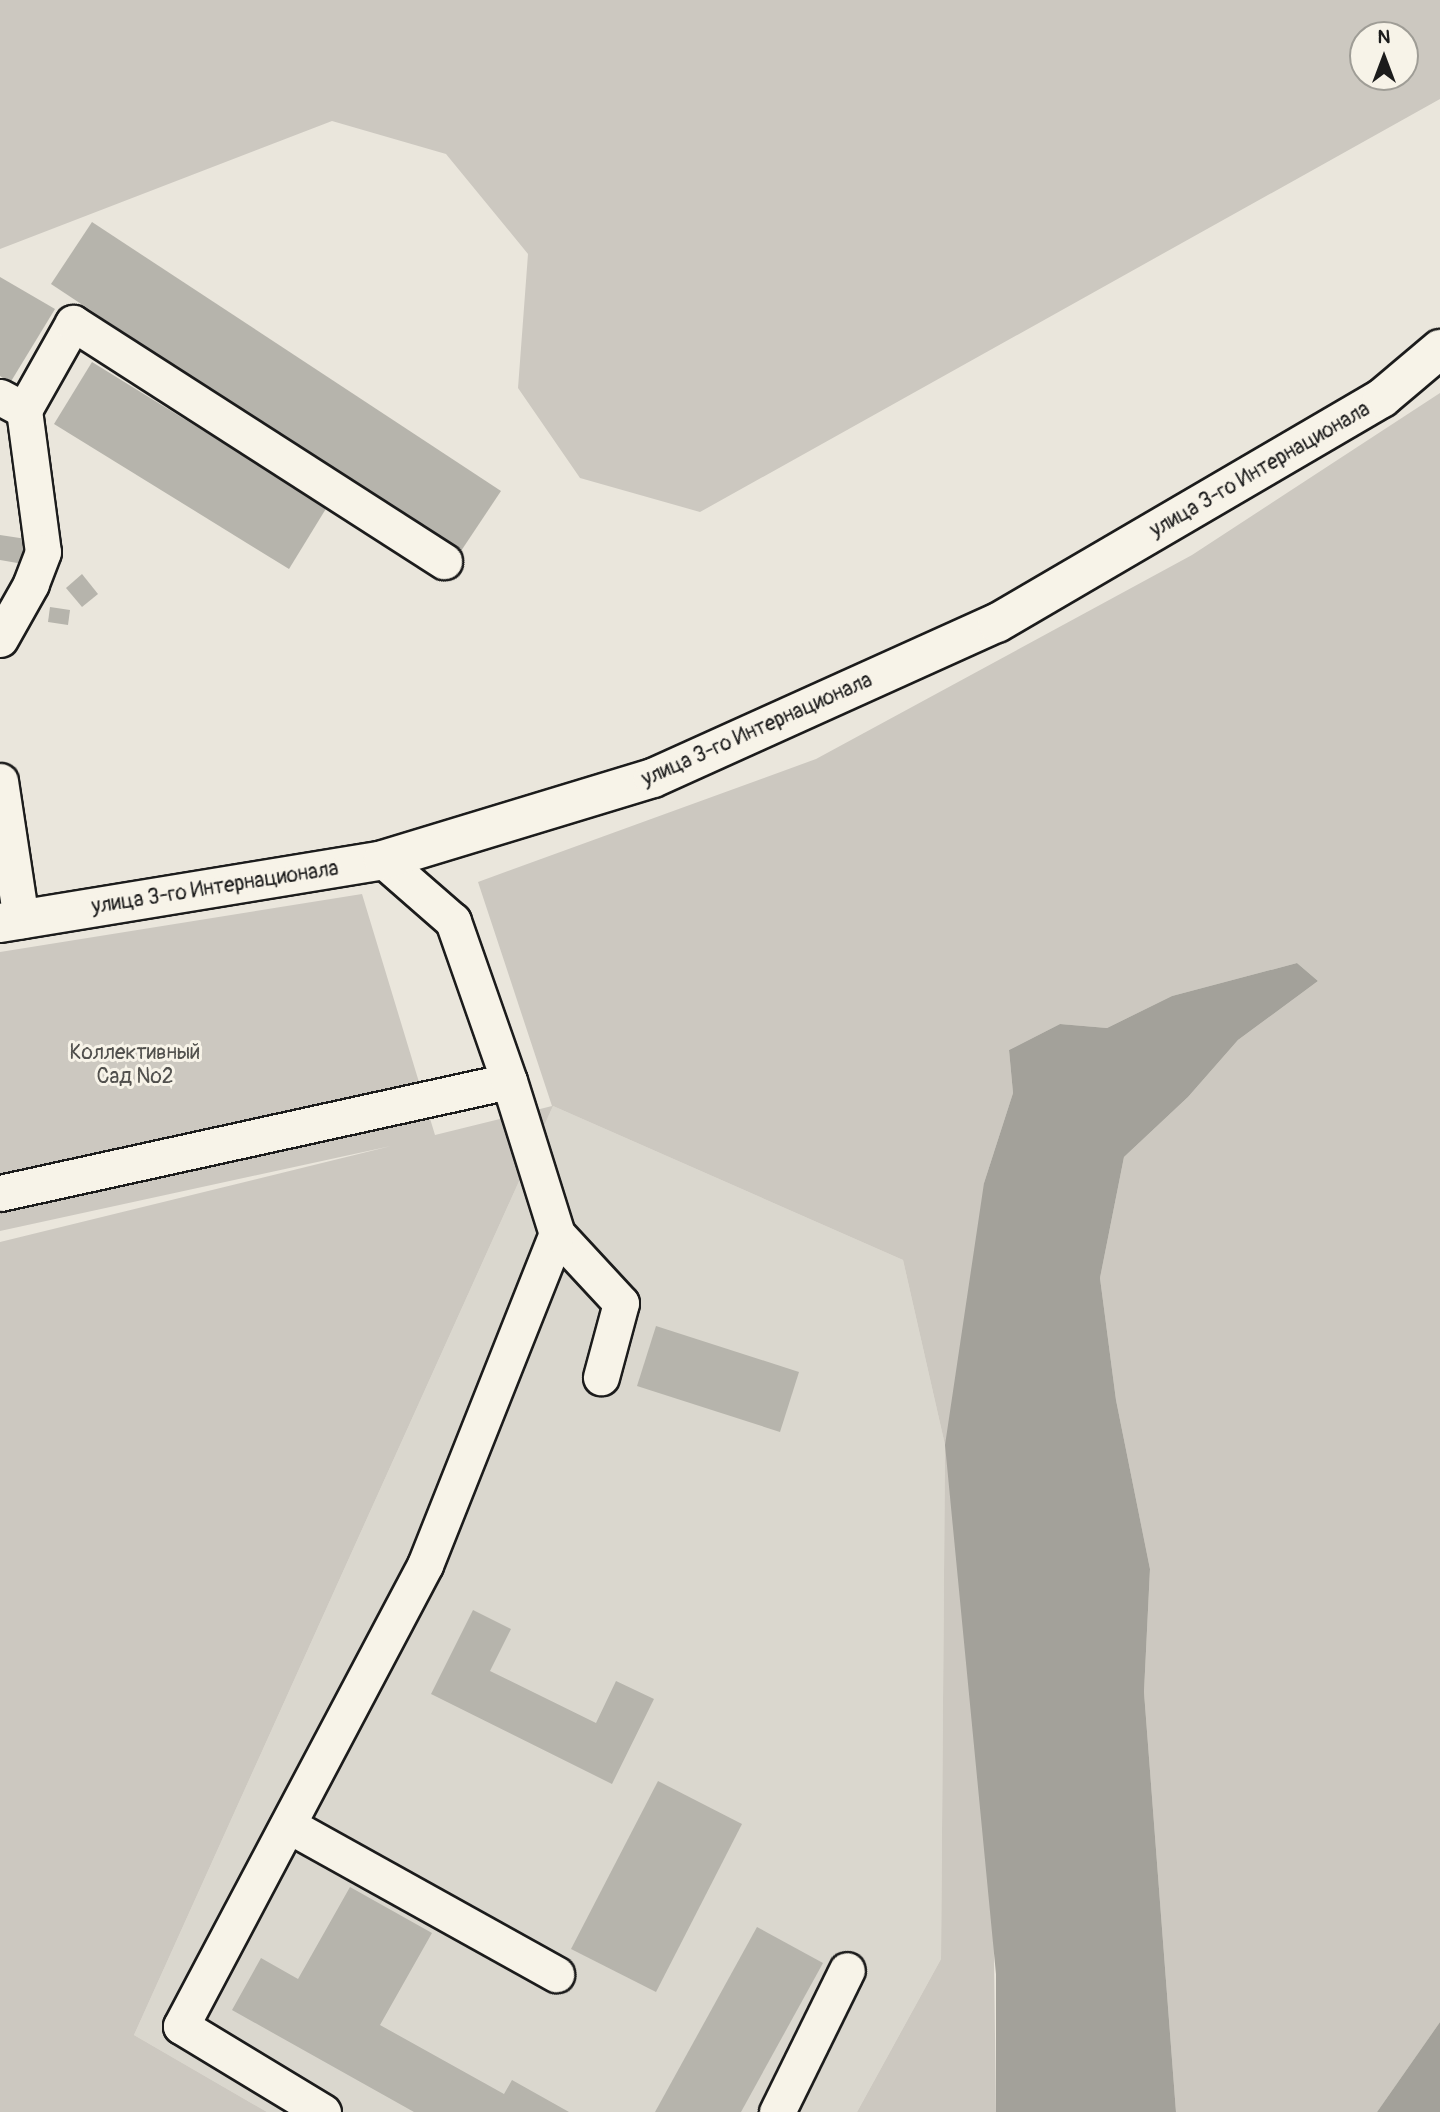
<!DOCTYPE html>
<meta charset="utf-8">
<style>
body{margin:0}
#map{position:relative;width:1440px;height:2112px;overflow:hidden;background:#eae6dc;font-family:Pangolin,sans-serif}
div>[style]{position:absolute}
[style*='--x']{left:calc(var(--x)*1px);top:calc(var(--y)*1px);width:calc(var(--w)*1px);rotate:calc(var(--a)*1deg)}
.built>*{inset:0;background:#dad7ce}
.green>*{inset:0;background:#ccc8c0}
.water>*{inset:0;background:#a3a19a}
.building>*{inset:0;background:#b6b4ac}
.roads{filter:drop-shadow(2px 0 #1c1c1c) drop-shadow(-2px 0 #1c1c1c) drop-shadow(0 2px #1c1c1c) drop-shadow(0 -2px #1c1c1c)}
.minor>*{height:35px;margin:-17.5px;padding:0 17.5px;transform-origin:17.5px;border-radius:17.5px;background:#f7f3e8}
.major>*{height:38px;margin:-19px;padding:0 19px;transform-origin:19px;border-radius:19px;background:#f7f3e8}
span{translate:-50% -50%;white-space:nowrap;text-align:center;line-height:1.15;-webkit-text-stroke:6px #f7f3e8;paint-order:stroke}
.street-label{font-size:21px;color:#1c1c1c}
.park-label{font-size:21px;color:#51504d}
.north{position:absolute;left:1349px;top:21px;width:70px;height:70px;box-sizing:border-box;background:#f7f3e8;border:2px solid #9f9d96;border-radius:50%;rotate:0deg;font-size:19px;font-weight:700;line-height:28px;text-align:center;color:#1c1c1c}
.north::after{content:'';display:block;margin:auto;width:24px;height:32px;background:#1c1c1c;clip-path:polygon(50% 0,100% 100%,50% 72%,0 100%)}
</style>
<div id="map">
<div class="built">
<div style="clip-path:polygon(553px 1106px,903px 1260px,945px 1445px,941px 1959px,857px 2112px,267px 2112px,134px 2035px)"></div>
</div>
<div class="green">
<div style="clip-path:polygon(evenodd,0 0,1440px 0,1440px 99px,700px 512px,580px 478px,518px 388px,528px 254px,446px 154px,332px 121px,0 249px,0 0,1363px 35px,1405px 35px,1405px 77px,1363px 77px,1363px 35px)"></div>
<div style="clip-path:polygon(1440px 393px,1440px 2022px,1377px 2112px,1176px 2112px,1144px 1692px,1150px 1569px,1116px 1400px,1100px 1278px,1124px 1157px,1188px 1097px,1238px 1040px,1318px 981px,1297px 963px,1172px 996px,1107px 1028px,1060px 1024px,1009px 1050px,1013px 1093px,984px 1183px,996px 2112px,857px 2112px,941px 1959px,945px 1445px,903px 1260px,553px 1106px,134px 2035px,267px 2112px,0 2112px,0 1242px,391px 1146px,0 1231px,0 952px,362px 894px,435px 1135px,552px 1106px,478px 882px,816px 759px,1192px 555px)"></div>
</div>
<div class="water">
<div style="clip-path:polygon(1297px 963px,1318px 981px,1238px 1040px,1188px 1097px,1124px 1157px,1100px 1278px,1116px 1400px,1150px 1569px,1144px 1692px,1176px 2112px,996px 2112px,996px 1974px,945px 1445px,984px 1183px,1013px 1093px,1009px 1050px,1060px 1024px,1107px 1028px,1172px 996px)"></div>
<div style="clip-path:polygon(1440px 2022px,1440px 2112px,1377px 2112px)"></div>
</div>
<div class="building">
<div style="clip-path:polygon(92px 222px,501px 491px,459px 554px,51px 284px)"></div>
<div style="clip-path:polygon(0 277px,55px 309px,10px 383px,0 376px)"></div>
<div style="clip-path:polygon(92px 362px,327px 507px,289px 569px,54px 424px)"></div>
<div style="clip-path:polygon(0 535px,33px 540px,29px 565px,0 560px)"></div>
<div style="clip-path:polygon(82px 574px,98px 594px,82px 607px,66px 588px)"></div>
<div style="clip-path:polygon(50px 607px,70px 610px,68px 625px,48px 622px)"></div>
<div style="clip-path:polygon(656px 1326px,799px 1372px,780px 1432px,637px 1386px)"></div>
<div style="clip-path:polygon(473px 1610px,511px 1629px,490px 1671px,596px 1723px,616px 1681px,654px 1699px,612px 1784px,431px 1694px)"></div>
<div style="clip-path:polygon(658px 1781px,742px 1824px,656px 1992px,571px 1949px)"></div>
<div style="clip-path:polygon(350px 1887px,432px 1933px,380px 2025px,504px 2094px,512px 2080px,569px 2112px,414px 2112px,232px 2010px,261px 1958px,298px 1979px)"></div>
<div style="clip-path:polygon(757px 1927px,823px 1963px,741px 2112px,655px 2112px)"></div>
</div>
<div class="roads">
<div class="minor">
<div style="--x:0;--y:397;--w:27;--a:28"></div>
<div style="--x:24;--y:410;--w:143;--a:82.4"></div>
<div style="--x:43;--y:552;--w:34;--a:111"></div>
<div style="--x:31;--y:584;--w:63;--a:119.4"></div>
<div style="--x:24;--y:410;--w:100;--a:-60.6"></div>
<div style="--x:73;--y:323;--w:441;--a:32.7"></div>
<div style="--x:0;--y:781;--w:141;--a:81.4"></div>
<div style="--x:0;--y:1193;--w:521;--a:-12.41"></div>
<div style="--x:557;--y:1234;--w:94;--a:47.2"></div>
<div style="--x:621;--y:1303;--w:77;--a:105.1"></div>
<div style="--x:288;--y:1825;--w:307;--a:29.1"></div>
<div style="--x:323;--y:2112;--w:166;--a:-148.8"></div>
<div style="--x:181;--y:2026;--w:522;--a:-62.11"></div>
<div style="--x:425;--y:1565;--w:356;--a:-68.3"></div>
<div style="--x:557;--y:1234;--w:160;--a:-107.4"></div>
<div style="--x:509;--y:1081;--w:170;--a:-109.3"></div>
<div style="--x:453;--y:921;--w:93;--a:-138.9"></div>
<div style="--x:777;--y:2112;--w:158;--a:-63.8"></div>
</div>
<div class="major">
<div style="--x:0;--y:923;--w:388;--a:-9.3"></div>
<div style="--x:383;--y:860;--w:282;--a:-16.9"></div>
<div style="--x:653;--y:778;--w:377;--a:-24.3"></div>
<div style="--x:997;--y:623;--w:446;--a:-30.3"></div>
<div style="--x:1382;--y:398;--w:76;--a:-40.2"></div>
</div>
</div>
<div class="street-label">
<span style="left:1260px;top:470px;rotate:-30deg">улица 3-го Интернационала</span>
<span style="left:757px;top:730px;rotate:-24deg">улица 3-го Интернационала</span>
<span style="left:215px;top:888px;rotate:-9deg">улица 3-го Интернационала</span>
</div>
<div class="park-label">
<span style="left:135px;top:1065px">Коллективный<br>Сад №2</span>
</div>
<div class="north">N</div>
</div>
